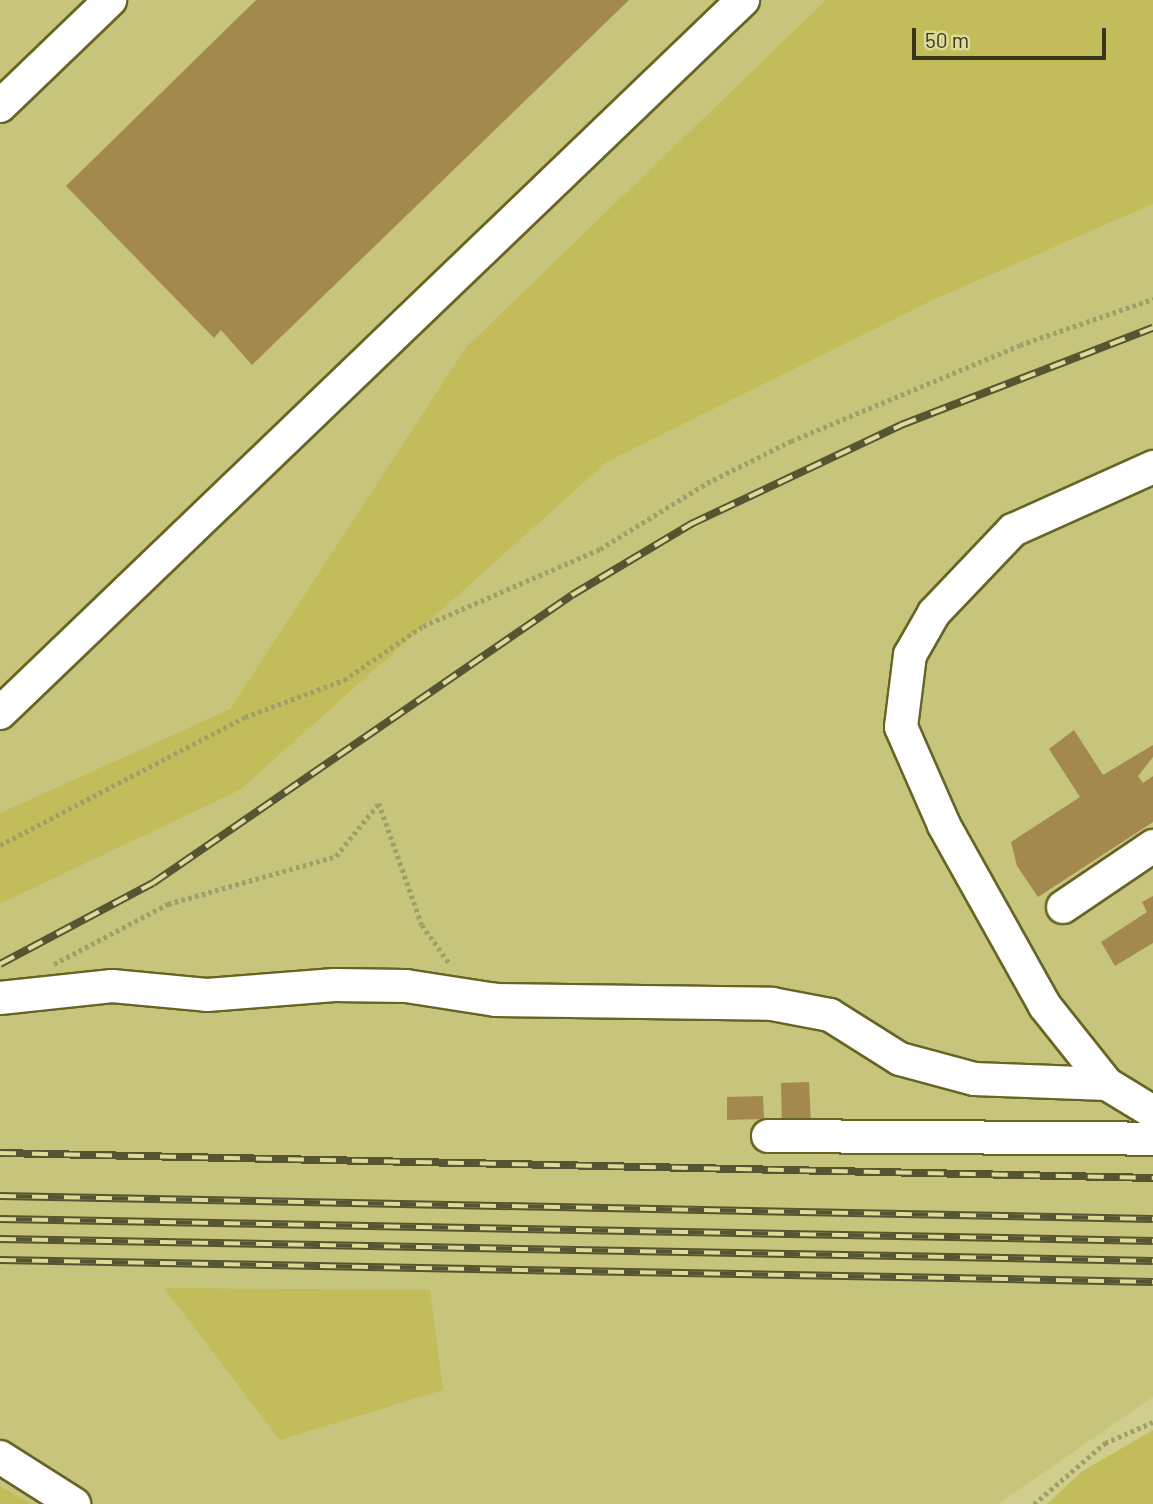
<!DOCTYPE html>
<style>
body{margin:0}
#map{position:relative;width:1153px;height:1504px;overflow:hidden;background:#d1ce8d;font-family:Barlow,sans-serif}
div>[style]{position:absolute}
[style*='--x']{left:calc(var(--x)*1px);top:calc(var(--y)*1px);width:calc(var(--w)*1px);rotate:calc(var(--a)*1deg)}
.built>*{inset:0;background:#c7c47b}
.green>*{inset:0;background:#c2bd5a}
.building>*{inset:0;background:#a3894d}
.path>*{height:4.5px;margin-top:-2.25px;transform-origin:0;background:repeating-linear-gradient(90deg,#a09e69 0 3.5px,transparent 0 7px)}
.roads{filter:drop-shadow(2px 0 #686425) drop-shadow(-2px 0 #686425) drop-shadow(0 2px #686425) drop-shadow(0 -2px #686425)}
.minor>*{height:32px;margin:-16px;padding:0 16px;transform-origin:16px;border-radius:16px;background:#fff}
.rail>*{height:8px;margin-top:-4px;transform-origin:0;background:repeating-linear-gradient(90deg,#dedb9a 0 16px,#565532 0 32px);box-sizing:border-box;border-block:2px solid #565532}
span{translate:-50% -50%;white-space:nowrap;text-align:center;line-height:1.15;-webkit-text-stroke:7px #dedb9a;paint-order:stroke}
.scale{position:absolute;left:912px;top:28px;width:194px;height:32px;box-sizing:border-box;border:4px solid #38371c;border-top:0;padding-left:9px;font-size:21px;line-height:24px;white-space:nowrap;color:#38371c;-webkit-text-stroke:5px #dedb9a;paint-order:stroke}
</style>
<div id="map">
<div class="built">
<div style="clip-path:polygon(0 0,826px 0,466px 347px,230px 709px,0 813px)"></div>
<div style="clip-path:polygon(1153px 204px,1153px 1397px,998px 1504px,0 1504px,0 904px,240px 790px,607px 462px,933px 300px)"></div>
</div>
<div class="green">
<div style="clip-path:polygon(826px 0,1153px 0,1153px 204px,933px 300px,607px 462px,240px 790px,0 904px,0 813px,230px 709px,466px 347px)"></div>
<div style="clip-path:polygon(164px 1288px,430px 1290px,443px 1390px,280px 1440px)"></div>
<div style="clip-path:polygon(1153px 1430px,1153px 1504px,1047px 1504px,1081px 1472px)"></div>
<div style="clip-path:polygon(0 1486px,31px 1504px,0 1504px)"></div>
</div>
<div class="building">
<div style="clip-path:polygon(256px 0,629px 0,252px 365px,221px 330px,214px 338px,66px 186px)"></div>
<div style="clip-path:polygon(1074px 730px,1103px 775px,1153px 745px,1153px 757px,1138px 776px,1143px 783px,1153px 776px,1153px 822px,1038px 897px,1017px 866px,1011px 842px,1080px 797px,1049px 749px)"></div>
<div style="clip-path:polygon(1153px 896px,1153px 943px,1115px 966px,1101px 942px,1147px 912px,1142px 902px)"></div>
<div style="clip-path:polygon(809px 1082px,811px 1125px,782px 1126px,781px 1083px)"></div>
<div style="clip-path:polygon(763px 1096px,764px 1119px,727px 1120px,727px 1097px)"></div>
</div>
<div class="path">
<div style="--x:379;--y:803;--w:129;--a:70.6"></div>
<div style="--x:422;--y:925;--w:48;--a:54.3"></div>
<div style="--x:0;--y:845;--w:276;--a:-27.6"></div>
<div style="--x:245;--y:717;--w:106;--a:-20.5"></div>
<div style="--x:344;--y:680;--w:96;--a:-34.4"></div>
<div style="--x:423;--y:626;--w:193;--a:-23.5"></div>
<div style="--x:600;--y:549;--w:126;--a:-31.7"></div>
<div style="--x:707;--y:483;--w:94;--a:-26.6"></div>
<div style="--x:791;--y:441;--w:248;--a:-22.7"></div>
<div style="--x:1020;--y:345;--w:141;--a:-19.1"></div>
<div style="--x:54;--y:964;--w:129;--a:-27.8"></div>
<div style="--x:168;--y:904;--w:175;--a:-15.9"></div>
<div style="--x:336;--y:856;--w:68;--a:-50.9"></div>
<div style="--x:1034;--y:1504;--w:94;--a:-40.7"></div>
<div style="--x:1105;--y:1443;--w:52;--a:-23.6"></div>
</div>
<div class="roads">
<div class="minor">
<div style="--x:0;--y:106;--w:153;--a:-43.9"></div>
<div style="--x:0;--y:713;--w:1030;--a:-43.82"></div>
<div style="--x:1063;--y:907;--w:109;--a:-34.1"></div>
<div style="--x:0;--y:998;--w:113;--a:-6.1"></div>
<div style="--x:112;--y:986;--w:95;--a:5.4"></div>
<div style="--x:207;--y:995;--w:128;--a:-4.5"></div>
<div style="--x:335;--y:985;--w:71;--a:0.8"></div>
<div style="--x:406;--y:986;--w:91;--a:8.8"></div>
<div style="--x:496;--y:1000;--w:276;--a:0.8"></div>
<div style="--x:772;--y:1004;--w:59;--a:10.7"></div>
<div style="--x:830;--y:1015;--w:83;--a:32.2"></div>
<div style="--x:900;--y:1059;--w:77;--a:15.1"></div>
<div style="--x:974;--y:1079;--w:133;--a:2.2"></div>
<div style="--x:1107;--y:1084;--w:54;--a:31.3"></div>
<div style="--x:1107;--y:1084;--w:100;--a:-128.5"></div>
<div style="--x:1045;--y:1006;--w:207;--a:-119.2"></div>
<div style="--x:944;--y:825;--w:107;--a:-113.7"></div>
<div style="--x:901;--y:727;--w:73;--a:-82.9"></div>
<div style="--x:910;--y:655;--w:48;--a:-60.3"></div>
<div style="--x:934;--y:613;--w:115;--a:-46.4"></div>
<div style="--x:1013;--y:530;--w:154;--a:-24.2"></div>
<div style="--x:768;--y:1136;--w:385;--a:0.4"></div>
<div style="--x:0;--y:1457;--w:88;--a:32.4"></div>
</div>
</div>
<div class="rail">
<div style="--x:0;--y:964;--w:173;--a:-27.9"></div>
<div style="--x:153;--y:883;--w:508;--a:-34.5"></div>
<div style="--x:572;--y:595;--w:139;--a:-30.8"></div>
<div style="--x:691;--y:524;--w:232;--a:-25.2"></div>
<div style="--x:901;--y:425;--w:270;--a:-21.1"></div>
<div style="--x:0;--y:1153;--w:1153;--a:1.24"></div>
<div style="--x:0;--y:1196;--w:1153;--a:1.14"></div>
<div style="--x:0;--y:1219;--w:1153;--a:1.09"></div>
<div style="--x:0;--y:1239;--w:1153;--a:1.09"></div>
<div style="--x:0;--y:1260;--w:1153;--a:1.09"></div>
</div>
<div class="scale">50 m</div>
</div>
